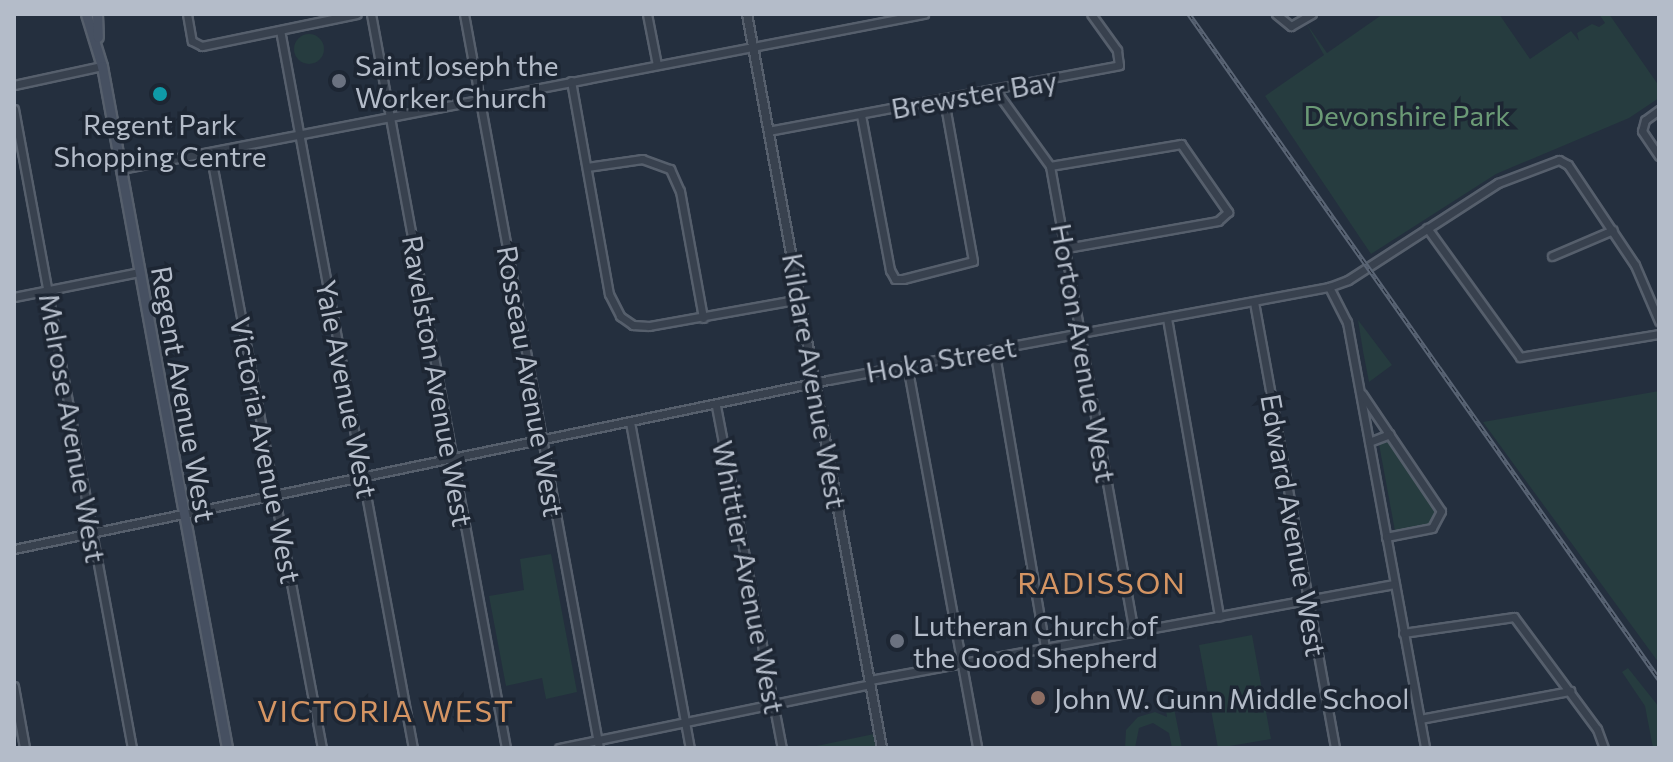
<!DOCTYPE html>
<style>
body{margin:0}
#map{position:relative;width:1673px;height:762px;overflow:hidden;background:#242f3e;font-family:Commissioner,sans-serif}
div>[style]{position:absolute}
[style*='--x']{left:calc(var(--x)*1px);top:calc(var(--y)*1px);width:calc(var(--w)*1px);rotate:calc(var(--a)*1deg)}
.green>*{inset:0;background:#263c3f}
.round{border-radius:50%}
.roads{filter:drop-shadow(2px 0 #565f6c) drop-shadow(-2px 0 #565f6c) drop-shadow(0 2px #565f6c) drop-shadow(0 -2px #565f6c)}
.minor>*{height:7px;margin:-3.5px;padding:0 3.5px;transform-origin:3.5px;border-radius:3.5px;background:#38414e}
.tertiary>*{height:8px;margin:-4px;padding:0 4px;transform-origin:4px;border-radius:4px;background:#38414e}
.secondary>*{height:9px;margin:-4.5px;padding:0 4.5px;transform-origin:4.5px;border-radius:4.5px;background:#465061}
.rail>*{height:5px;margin-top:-2.5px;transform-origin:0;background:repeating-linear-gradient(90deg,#1d2633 0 6px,#5a6575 0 12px);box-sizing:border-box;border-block:2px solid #5a6575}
.dots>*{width:22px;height:22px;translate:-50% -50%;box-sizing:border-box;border:4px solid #1d2633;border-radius:50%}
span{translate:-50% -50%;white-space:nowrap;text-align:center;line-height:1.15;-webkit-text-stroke:7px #1d2633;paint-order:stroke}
.poi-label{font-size:28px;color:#b4bcc9}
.left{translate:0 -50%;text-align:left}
.street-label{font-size:28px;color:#b4bcc9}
.park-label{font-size:28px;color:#6b9a76}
.neighbourhood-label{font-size:30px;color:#d59563;letter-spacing:2px}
.frame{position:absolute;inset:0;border:16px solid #b4bcc9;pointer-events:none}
</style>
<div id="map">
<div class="green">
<div style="clip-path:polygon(1383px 14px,1499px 14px,1530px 59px,1571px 31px,1579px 41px,1577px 33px,1592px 24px,1599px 27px,1605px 23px,1599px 14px,1609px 14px,1659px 86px,1659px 98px,1629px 118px,1496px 174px,1371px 254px,1265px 96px,1324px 55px,1306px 23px,1327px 53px)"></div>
<div class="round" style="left:294px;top:34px;width:30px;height:30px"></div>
<div style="clip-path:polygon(1358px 320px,1392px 365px,1369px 382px,1363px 351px)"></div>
<div style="clip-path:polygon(1659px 391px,1659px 663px,1483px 422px)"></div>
<div style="clip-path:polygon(1383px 441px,1390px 443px,1434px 504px,1436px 516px,1429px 525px,1395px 531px,1379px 444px)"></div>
<div style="clip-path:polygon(551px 554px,577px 692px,546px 699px,542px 678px,506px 686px,489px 596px,524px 590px,520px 559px)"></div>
<div style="clip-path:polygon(1252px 635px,1271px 739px,1218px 748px,1199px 645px)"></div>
<div style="clip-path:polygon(1628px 668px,1659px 707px,1659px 748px,1653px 748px,1645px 706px,1622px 672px)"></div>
<div style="clip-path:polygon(1174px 708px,1182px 748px,1172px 748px,1169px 733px,1153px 723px,1139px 728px,1135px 748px,1125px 748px,1126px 730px,1138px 717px,1155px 712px,1167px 717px,1166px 710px)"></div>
<div style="clip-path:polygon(874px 734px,876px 748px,807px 748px)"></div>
</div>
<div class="roads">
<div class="minor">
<div style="--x:187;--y:14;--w:27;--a:80"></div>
<div style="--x:192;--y:41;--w:11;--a:27"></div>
<div style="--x:202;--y:46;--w:158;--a:-11.7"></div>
<div style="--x:371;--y:14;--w:746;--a:79.58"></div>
<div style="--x:464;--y:14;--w:746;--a:79.58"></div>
<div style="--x:647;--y:14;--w:52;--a:78.9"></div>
<div style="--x:1276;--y:14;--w:19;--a:39"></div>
<div style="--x:1291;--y:26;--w:24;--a:-30"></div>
<div style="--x:280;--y:30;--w:730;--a:79.51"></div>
<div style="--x:571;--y:81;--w:216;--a:79.9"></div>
<div style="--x:609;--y:294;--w:25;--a:63"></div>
<div style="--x:620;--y:316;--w:16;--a:35"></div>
<div style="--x:633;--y:325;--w:16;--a:4"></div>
<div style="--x:649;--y:326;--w:153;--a:-10.1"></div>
<div style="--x:14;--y:85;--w:90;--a:-12.2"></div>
<div style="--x:996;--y:91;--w:92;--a:54.2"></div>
<div style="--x:1050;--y:166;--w:474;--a:79.8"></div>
<div style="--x:14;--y:109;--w:650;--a:79.54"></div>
<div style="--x:1659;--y:110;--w:17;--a:144"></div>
<div style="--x:1645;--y:120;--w:11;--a:105"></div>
<div style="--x:1642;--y:131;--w:30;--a:56"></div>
<div style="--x:861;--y:115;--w:158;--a:79.4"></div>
<div style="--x:890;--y:270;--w:10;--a:61"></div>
<div style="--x:895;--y:279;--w:8;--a:0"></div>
<div style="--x:903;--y:279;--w:72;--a:-14.4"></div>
<div style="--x:973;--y:261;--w:164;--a:-100.2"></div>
<div style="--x:768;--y:131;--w:357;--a:-10.6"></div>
<div style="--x:1119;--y:65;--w:15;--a:-98"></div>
<div style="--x:1117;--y:50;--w:44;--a:-125.8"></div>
<div style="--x:210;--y:152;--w:606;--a:79.36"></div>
<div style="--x:1050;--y:166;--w:133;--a:-9.5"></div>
<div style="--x:1181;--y:144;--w:83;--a:55.3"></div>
<div style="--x:1228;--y:212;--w:13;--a:138"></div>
<div style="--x:1218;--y:221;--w:154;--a:169.9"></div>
<div style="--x:587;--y:167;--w:56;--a:-8.3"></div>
<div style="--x:642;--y:159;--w:30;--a:20"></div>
<div style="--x:670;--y:169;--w:24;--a:66"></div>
<div style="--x:680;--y:191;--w:129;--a:79.7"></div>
<div style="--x:121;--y:169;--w:818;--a:-10.93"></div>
<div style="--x:1427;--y:228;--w:159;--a:54.2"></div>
<div style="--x:1520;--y:357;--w:141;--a:-9.4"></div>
<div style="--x:1552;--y:256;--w:66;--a:-23.1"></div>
<div style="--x:1329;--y:287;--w:39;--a:63"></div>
<div style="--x:1347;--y:322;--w:433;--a:79.6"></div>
<div style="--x:14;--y:297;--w:127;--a:-11.3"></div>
<div style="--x:1254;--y:302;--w:453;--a:79.7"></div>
<div style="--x:1167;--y:318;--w:303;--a:80.1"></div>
<div style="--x:994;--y:349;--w:303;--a:80.3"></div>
<div style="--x:907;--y:365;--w:389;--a:79.6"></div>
<div style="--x:1362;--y:394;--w:141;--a:56"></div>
<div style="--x:1441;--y:511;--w:19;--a:118"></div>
<div style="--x:1432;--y:528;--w:47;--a:168.9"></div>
<div style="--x:716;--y:406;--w:348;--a:79.1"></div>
<div style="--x:630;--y:422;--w:331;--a:79.6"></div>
<div style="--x:1369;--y:442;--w:22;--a:-21"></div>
<div style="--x:14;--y:549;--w:831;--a:-11.73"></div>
<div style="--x:828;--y:380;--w:510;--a:-10.52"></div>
<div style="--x:1329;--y:287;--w:20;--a:-20"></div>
<div style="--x:1348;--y:280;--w:179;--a:-32.9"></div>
<div style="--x:1498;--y:183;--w:65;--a:-20.7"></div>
<div style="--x:1559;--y:160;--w:10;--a:29"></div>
<div style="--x:1568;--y:165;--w:120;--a:56.2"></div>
<div style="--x:1635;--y:265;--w:61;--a:66.8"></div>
<div style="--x:1403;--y:633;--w:112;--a:-8.2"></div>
<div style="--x:1514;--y:617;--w:139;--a:53.5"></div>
<div style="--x:1597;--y:729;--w:20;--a:70"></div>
<div style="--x:870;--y:680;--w:533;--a:-10.38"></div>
<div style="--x:1420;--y:719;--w:153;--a:-10.6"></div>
<div style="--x:559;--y:748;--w:318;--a:-11.6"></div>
</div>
<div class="tertiary">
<div style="--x:747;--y:14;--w:746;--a:79.58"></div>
<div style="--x:14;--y:687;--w:62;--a:79.8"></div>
</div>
<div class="secondary">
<div style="--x:86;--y:14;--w:54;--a:72.9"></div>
<div style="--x:102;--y:66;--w:693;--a:79.61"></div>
<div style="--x:97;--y:14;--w:23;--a:88"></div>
</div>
</div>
<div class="rail">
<div style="--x:1189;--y:14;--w:814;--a:54.75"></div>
</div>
<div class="dots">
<div style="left:339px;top:81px;background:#6b7280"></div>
<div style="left:160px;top:94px;background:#0f9aa8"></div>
<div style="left:897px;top:641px;background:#6b7280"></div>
<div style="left:1038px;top:698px;background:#8d6e63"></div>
</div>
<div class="poi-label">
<span class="left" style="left:355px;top:81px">Saint Joseph the<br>Worker Church</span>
<span style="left:160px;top:140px">Regent Park<br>Shopping Centre</span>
<span class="left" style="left:913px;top:641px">Lutheran Church of<br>the Good Shepherd</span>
<span class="left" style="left:1054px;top:698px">John W. Gunn Middle School</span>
</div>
<div class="street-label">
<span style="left:974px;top:94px;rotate:-10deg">Brewster Bay</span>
<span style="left:1084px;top:353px;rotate:80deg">Horton Avenue West</span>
<span style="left:941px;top:359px;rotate:-10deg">Hoka Street</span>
<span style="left:438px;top:381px;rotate:80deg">Ravelston Avenue West</span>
<span style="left:531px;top:381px;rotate:80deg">Rosseau Avenue West</span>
<span style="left:815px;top:381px;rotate:80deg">Kildare Avenue West</span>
<span style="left:347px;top:389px;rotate:79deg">Yale Avenue West</span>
<span style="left:184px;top:394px;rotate:80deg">Regent Avenue West</span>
<span style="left:73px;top:428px;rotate:80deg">Melrose Avenue West</span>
<span style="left:266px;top:450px;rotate:79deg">Victoria Avenue West</span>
<span style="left:1294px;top:525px;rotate:80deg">Edward Avenue West</span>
<span style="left:749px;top:577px;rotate:79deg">Whittier Avenue West</span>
</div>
<div class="park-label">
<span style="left:1407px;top:115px">Devonshire Park</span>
</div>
<div class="neighbourhood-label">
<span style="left:1102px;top:582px">RADISSON</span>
<span style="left:386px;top:710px">VICTORIA WEST</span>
</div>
<div class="frame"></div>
</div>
